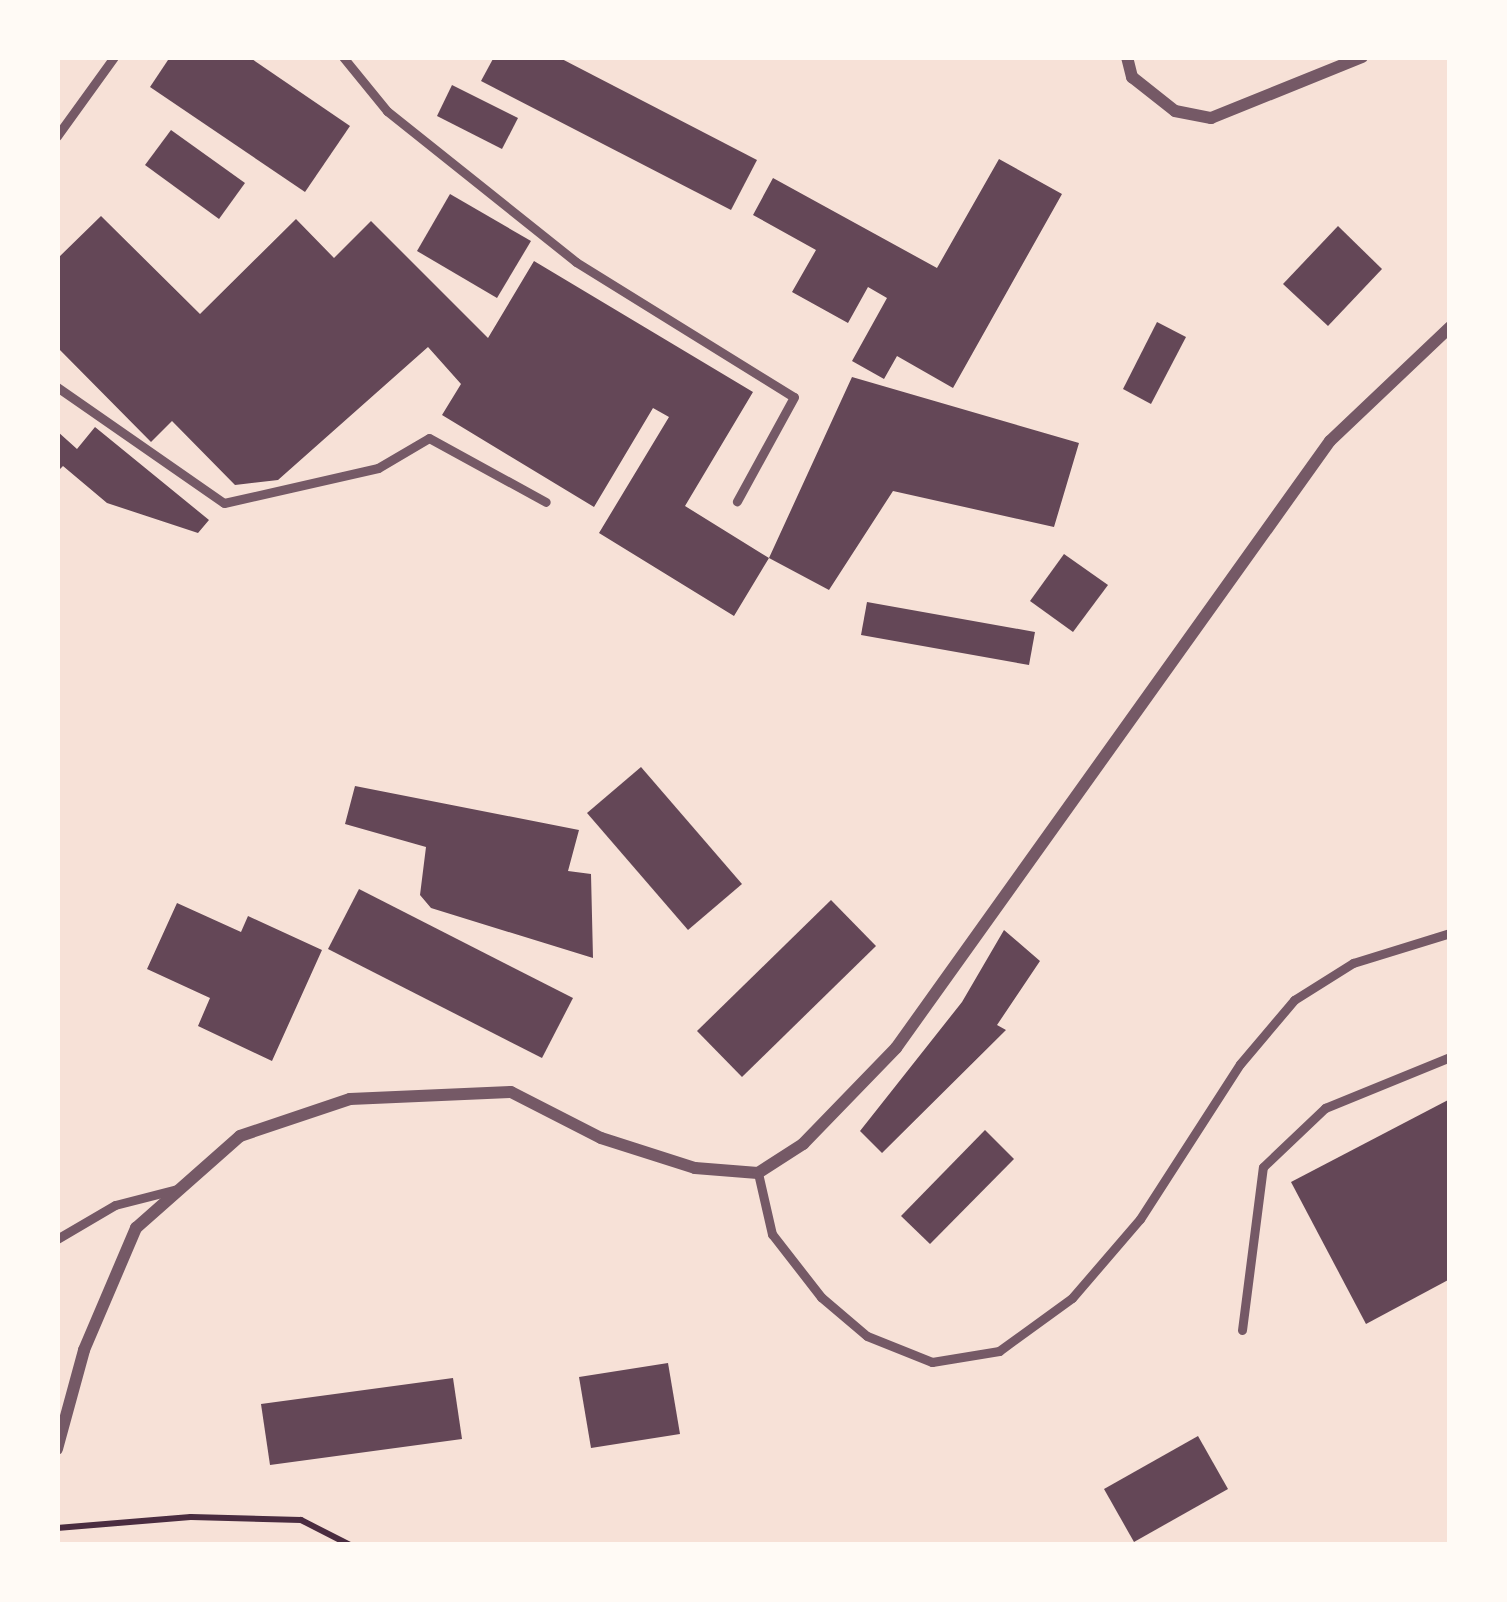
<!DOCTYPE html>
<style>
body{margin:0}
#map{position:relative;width:1507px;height:1602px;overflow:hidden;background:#f7e1d7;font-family:Overpass,sans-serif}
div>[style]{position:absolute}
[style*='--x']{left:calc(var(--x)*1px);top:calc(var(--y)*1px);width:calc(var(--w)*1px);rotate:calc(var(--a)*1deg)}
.building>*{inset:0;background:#644757}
.path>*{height:6px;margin:-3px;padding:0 3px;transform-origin:3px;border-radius:3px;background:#4a2c40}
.service>*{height:9px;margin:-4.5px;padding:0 4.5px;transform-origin:4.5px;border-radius:4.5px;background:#755966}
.minor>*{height:12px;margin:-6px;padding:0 6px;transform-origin:6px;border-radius:6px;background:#755966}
span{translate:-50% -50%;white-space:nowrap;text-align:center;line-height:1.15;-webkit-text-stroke:9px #fffaf5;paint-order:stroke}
.frame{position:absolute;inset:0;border:60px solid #fffaf5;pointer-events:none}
</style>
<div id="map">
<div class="building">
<div style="clip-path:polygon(170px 57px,249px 57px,350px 126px,305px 192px,150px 87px)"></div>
<div style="clip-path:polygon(494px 57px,558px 57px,757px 160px,731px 210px,481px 81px)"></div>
<div style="clip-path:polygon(452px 85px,518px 118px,502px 149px,437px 116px)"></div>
<div style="clip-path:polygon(171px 130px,245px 183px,219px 219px,145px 165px)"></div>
<div style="clip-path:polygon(999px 159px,1062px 194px,953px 388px,897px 356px,884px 379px,852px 361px,887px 298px,868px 287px,848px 323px,792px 292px,816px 250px,753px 215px,773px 178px,937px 268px)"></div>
<div style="clip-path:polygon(450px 194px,531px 241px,497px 298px,417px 251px)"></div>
<div style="clip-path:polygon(101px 216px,200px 314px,296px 219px,334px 258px,371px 221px,488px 338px,534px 261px,753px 392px,685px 506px,769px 558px,734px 616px,599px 533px,669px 417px,653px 408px,594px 507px,442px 415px,461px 384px,428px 347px,278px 480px,235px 485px,172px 421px,151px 442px,57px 347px,57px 259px)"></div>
<div style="clip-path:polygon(1338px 226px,1382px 269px,1328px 326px,1283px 284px)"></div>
<div style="clip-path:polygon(1157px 322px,1186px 337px,1151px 404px,1123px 389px)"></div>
<div style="clip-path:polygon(852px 377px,1079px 443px,1054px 527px,893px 491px,829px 590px,769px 558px)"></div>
<div style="clip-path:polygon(95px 427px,209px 520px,198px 533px,107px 503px,63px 466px,57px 472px,57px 431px,77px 449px)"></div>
<div style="clip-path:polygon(1064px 554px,1108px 585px,1073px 632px,1030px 601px)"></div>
<div style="clip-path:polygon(867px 602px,1035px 632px,1029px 665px,861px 635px)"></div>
<div style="clip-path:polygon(641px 767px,742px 884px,688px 930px,587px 813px)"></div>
<div style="clip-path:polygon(355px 786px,579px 830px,568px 871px,591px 874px,593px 958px,431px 908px,420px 895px,426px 847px,345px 824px)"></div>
<div style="clip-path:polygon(359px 889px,573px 998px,542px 1058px,328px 949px)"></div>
<div style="clip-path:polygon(831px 900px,876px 946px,742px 1077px,697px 1031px)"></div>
<div style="clip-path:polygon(177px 903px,241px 932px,248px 916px,322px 950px,272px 1061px,198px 1026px,210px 998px,147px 969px)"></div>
<div style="clip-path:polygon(1004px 930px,1040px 961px,997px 1025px,1006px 1030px,882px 1153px,860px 1131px,962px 1002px)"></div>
<div style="clip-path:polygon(1450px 1099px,1450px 1279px,1366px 1324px,1291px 1182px)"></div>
<div style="clip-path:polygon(985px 1130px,1014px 1159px,930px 1244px,901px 1216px)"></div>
<div style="clip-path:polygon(668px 1363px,680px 1434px,591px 1448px,579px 1377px)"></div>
<div style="clip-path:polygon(453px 1378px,462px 1439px,270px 1465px,261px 1404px)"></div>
<div style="clip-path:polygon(1198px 1436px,1228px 1489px,1134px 1542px,1104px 1489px)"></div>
</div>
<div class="path">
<div style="--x:57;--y:1528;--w:134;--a:-4.7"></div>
<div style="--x:191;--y:1517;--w:110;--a:1.6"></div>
<div style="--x:301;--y:1520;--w:55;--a:27"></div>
</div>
<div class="service">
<div style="--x:343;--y:57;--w:70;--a:50.8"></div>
<div style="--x:387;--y:111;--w:242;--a:38.6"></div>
<div style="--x:576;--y:262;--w:256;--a:31.8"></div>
<div style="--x:794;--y:397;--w:119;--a:118.7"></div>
<div style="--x:57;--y:136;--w:97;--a:-54.2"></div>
<div style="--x:57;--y:387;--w:203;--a:34.8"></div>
<div style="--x:224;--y:503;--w:158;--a:-12.8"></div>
<div style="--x:378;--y:468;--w:59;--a:-30.5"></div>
<div style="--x:429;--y:438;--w:133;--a:28.7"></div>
<div style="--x:758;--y:1173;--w:63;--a:77.1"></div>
<div style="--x:772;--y:1234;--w:80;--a:52.1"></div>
<div style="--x:821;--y:1297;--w:60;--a:40.3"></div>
<div style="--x:867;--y:1336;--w:70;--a:21.8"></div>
<div style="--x:932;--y:1362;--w:68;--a:-9.3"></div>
<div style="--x:999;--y:1351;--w:90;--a:-36"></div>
<div style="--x:1072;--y:1298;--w:104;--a:-49.3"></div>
<div style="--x:1140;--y:1219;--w:184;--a:-57.2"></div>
<div style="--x:1240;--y:1064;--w:84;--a:-49.8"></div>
<div style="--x:1294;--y:1000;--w:70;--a:-32.1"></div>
<div style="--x:1353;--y:963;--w:102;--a:-17.2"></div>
<div style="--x:57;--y:1239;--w:67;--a:-30.4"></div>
<div style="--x:115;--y:1205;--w:65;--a:-14.3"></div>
<div style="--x:1242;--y:1330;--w:164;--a:-82.7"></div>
<div style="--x:1263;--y:1167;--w:86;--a:-43.6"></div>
<div style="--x:1325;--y:1108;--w:135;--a:-22.2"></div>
</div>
<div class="minor">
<div style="--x:1127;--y:57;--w:21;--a:76"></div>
<div style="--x:1132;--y:77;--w:55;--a:38.3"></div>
<div style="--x:1175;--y:111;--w:37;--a:11"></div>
<div style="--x:1211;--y:118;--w:163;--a:-22"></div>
<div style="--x:57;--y:1449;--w:103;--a:-74.7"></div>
<div style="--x:84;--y:1350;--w:133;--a:-66.9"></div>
<div style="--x:136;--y:1228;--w:139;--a:-41.5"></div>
<div style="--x:240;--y:1136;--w:116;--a:-18.6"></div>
<div style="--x:350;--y:1099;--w:161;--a:-2.5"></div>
<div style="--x:511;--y:1092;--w:101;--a:27.1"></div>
<div style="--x:601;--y:1138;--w:99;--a:17.7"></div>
<div style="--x:695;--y:1168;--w:63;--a:4.5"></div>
<div style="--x:758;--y:1173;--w:54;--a:-32.8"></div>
<div style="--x:803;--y:1144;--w:134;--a:-45.9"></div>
<div style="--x:896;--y:1048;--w:746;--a:-54.44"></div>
<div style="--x:1330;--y:441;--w:166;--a:-43.5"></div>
</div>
<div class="frame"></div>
</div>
